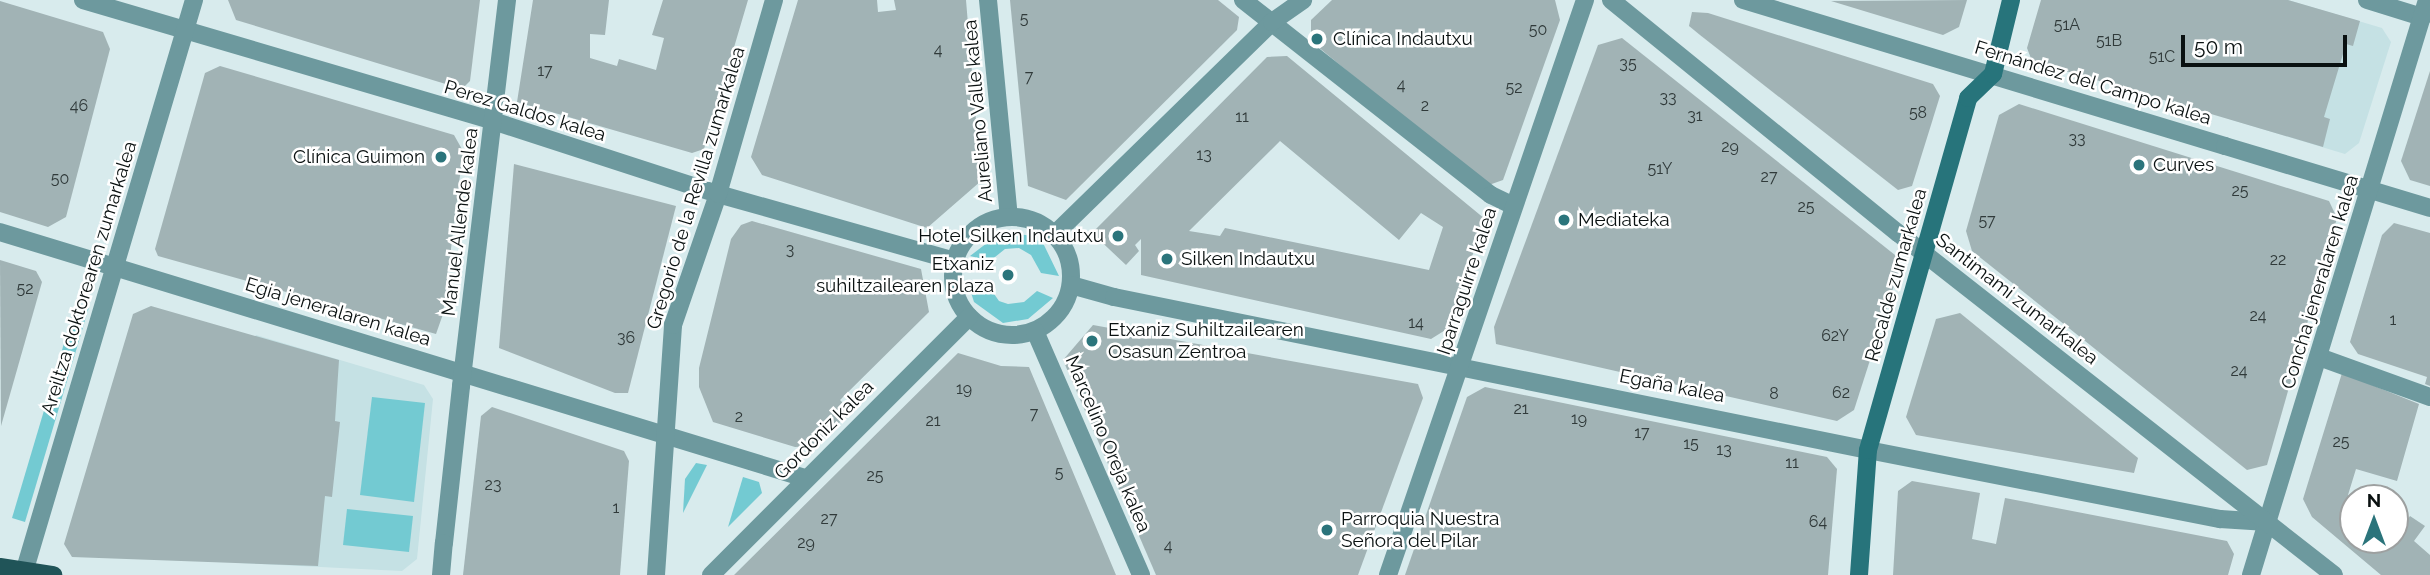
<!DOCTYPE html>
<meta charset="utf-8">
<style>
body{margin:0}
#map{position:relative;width:2430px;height:575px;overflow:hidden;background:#d8ebed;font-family:Raleway,sans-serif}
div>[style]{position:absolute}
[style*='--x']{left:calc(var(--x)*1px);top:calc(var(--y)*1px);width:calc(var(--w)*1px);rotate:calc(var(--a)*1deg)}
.built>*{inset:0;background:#c5e1e4}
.green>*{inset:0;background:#73cad2}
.building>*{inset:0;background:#a1b3b5}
.pedestrian>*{height:18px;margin:-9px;padding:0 9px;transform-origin:9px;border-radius:9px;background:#6d999e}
.minor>*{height:18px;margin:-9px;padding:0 9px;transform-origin:9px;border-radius:9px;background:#6d999e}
.minor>.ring{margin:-9px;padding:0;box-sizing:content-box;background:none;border:18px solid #6d999e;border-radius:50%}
.tertiary>*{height:18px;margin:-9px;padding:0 9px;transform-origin:9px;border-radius:9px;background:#6d999e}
.secondary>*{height:18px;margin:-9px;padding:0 9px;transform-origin:9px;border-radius:9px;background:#27747b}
.primary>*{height:18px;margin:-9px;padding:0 9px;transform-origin:9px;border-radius:9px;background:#205458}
.dots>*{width:19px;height:19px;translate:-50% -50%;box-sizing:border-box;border:4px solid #fff;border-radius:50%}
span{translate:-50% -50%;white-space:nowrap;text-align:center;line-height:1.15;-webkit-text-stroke:5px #fff;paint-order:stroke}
.number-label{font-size:16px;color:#303a3a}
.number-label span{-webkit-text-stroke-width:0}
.poi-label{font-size:19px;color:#0a1111}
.left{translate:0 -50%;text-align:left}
.right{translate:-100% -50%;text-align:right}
.street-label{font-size:19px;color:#0a1111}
.north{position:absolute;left:2339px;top:484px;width:70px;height:70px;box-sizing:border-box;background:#fff;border:2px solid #9da0a0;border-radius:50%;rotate:0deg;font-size:19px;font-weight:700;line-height:28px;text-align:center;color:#0a1111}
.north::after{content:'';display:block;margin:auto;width:24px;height:32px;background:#2b747b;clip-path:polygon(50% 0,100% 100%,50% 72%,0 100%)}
.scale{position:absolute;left:2181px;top:35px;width:166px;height:32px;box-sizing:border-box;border:4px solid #0a1111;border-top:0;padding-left:9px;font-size:21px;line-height:24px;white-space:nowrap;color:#0a1111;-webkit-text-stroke:5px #fff;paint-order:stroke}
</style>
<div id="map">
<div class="built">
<div style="clip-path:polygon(2264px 0,2288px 0,2382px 28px,2391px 42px,2359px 143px,2345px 154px,2229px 119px)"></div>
<div style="clip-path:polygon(256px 335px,424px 385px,433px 399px,417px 559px,402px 571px,239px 563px)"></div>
</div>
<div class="green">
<div style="clip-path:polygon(1000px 233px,1026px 235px,1043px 243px,1059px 276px,1041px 273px,1031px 255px,1019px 248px,1005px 249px,990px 261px,970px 256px)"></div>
<div style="clip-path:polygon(967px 280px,985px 281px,999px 301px,1008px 304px,1024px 302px,1037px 291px,1053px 298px,1028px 319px,1003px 323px,974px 302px)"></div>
<div style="clip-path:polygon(76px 303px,89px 307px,25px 522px,12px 518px)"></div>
<div style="clip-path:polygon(372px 397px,425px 403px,414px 502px,360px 495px)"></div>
<div style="clip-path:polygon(696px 463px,707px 465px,683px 513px,685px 479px)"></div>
<div style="clip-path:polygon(743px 477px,759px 482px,762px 493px,728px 527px)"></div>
<div style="clip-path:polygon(347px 509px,413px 516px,409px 552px,343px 545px)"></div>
</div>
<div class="building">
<div style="clip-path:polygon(228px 0,480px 0,470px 81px,462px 89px,236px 20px)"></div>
<div style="clip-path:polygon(533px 0,609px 0,605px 35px,590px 34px,590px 58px,617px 66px,619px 59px,656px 70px,664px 38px,652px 35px,663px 0,748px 0,704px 149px,692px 153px,517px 102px)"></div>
<div style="clip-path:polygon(798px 0,877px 0,878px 12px,896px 10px,894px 0,966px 0,981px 181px,927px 228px,762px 175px,751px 157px)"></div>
<div style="clip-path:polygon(1010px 0,1218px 0,1239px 17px,1237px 30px,1066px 200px,1028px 186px)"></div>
<div style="clip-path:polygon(1332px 0,1555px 0,1560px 20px,1503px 180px,1486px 186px,1311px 41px,1311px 20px)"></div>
<div style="clip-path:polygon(1967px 0,1959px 27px,1943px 35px,1831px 1px)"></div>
<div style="clip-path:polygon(2041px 0,2288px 0,2360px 21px,2353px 46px,2346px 44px,2324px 117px,2330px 119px,2323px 147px,2032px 61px,2027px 48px)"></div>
<div style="clip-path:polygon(0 1px,103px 32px,110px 49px,66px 217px,48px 227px,0 212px)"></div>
<div style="clip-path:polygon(1692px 12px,1708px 13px,1933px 84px,1940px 96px,1912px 186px,1898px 190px,1700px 35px,1689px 26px)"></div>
<div style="clip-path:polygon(1622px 38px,1895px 255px,1898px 273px,1854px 410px,1837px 421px,1496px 344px,1494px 327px,1598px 45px)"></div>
<div style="clip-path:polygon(evenodd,1287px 56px,1485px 219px,1447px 329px,1431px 339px,1141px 275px,1141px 239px,1135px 245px,1139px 251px,1126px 265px,1092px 233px,1267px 57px,1287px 56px,1280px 141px,1399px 240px,1421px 213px,1443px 227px,1429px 270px,1225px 228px,1220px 236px,1189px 231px,1280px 141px)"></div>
<div style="clip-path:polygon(220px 66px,454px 135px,463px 151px,443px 314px,436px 334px,158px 256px,155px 249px,205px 73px)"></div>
<div style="clip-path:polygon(2430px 71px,2430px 186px,2410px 180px,2401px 161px)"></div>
<div style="clip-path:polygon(2019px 104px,2329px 201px,2337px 218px,2267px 465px,2247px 470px,1972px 251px,1966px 231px,1999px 115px)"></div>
<div style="clip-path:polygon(514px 164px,676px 206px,628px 393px,615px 393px,499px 348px)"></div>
<div style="clip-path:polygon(752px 221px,921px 269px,929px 312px,840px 400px,852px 412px,812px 446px,795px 447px,713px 422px,699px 387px,699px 368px,731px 239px,741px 225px)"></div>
<div style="clip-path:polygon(2394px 223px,2430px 233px,2430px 386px,2425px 384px,2427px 377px,2358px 354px,2350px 342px,2382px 235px)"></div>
<div style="clip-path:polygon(0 260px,36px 271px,42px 282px,1px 426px)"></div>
<div style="clip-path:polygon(151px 306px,339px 360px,335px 421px,340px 422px,332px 497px,325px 496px,318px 566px,72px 557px,64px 544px,133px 314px)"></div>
<div style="clip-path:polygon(1960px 313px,2138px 458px,2134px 473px,1916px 435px,1906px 417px,1936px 319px)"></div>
<div style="clip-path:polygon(1093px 325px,1418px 384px,1423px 398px,1358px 575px,1156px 575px,1063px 360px)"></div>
<div style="clip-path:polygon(958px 353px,1001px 366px,1029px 367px,1116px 575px,734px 575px)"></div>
<div style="clip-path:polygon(2342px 373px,2419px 404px,2397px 481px,2356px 469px,2348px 495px,2353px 499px,2353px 540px,2395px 540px,2395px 530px,2398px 532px,2410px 516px,2425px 526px,2414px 541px,2430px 555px,2430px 575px,2381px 575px,2312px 517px,2303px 499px)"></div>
<div style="clip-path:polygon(1485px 387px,1827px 457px,1837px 469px,1828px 575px,1405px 575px,1467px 397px)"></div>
<div style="clip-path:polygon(492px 407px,624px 451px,629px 461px,620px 575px,463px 575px,481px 416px)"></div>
<div style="clip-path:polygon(1912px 481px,1980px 493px,1972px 539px,1996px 544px,2005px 498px,2227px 541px,2234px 554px,2228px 575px,1893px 575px,1898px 491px)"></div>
</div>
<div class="pedestrian">
<div style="--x:1743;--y:0;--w:504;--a:16.85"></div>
<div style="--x:2319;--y:357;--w:118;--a:19.8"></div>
<div style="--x:1868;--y:450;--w:359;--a:11.1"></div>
<div style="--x:2220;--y:519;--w:47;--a:3.7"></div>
<div style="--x:444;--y:543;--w:158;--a:-83.8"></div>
</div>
<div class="minor">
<div style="--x:83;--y:0;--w:427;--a:16.4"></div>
<div style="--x:493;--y:121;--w:237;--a:18"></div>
<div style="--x:718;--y:194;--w:245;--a:15.8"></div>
<div style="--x:988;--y:0;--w:218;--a:84.5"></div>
<div style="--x:1243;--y:0;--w:315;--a:38.2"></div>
<div style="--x:1491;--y:195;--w:25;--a:26"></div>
<div style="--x:2367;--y:0;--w:58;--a:17.2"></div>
<div style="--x:2225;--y:146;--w:214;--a:16.8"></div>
<div class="ring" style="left:953px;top:217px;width:100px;height:100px"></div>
<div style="--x:0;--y:232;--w:842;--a:16.99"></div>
<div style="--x:1054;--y:235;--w:305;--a:-44.3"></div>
<div style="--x:1272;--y:22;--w:38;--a:-35"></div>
<div style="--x:1071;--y:285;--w:45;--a:15.6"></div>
<div style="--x:1114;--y:297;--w:769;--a:11.47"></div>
<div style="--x:1035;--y:331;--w:266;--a:66.5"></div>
<div style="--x:461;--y:386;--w:389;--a:-83.2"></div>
<div style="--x:25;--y:569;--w:594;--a:-73.46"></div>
<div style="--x:441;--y:575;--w:32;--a:-85"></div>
<div style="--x:656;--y:575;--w:251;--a:-86.1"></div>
<div style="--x:673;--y:325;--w:139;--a:-71"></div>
<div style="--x:718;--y:194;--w:202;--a:-73.9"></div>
<div style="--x:711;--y:575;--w:365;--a:-45"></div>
<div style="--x:1388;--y:575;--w:608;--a:-71.09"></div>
<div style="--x:2251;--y:575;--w:601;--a:-72.98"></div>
</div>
<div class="tertiary">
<div style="--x:1611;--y:0;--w:370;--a:39.1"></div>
<div style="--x:1898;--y:233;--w:554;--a:38.11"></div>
</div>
<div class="secondary">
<div style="--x:1859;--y:575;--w:125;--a:-85.9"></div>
<div style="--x:1868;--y:450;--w:366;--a:-74.1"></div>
<div style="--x:1968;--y:98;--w:35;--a:-44"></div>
<div style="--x:1993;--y:74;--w:76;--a:-76.3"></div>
</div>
<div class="primary">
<div style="--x:0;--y:567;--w:54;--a:8.6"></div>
</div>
<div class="dots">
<div style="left:1317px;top:39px;background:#2b747b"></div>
<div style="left:441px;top:157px;background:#2b747b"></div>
<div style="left:2139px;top:165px;background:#2b747b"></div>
<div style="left:1564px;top:220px;background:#2b747b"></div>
<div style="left:1118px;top:236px;background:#2b747b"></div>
<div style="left:1167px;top:259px;background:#2b747b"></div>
<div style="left:1008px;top:275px;background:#2b747b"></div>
<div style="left:1092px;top:341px;background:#2b747b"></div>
<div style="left:1327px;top:530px;background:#2b747b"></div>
</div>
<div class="number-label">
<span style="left:1024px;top:19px">5</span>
<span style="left:2067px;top:25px">51A</span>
<span style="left:1538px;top:30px">50</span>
<span style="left:2109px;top:41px">51B</span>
<span style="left:938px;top:50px">4</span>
<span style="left:2162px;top:57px">51C</span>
<span style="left:1628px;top:64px">35</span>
<span style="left:545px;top:71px">17</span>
<span style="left:1029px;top:77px">7</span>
<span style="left:1401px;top:85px">4</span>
<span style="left:1514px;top:88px">52</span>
<span style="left:1668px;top:98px">33</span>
<span style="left:79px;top:106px">46</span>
<span style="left:1425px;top:106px">2</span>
<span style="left:1918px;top:113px">58</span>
<span style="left:1695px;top:116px">31</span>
<span style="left:1242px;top:117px">11</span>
<span style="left:2077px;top:139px">33</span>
<span style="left:1730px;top:147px">29</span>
<span style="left:1204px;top:155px">13</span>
<span style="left:1660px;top:169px">51Y</span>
<span style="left:1769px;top:177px">27</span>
<span style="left:60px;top:179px">50</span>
<span style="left:2240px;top:191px">25</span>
<span style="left:1806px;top:207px">25</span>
<span style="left:1987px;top:221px">57</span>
<span style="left:790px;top:250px">3</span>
<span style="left:2278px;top:260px">22</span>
<span style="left:25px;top:289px">52</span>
<span style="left:2258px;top:316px">24</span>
<span style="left:2393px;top:320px">1</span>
<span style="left:1416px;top:323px">14</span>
<span style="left:1835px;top:336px">62Y</span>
<span style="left:626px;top:338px">36</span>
<span style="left:2239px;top:371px">24</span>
<span style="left:964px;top:389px">19</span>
<span style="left:1841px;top:393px">62</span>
<span style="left:1774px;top:394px">8</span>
<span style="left:1521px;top:409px">21</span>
<span style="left:1034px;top:414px">7</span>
<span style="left:739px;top:417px">2</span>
<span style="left:1579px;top:419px">19</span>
<span style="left:933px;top:421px">21</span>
<span style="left:1642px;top:433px">17</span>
<span style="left:2341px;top:442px">25</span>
<span style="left:1691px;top:444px">15</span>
<span style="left:1724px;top:450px">13</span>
<span style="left:1792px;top:463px">11</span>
<span style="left:1059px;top:473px">5</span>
<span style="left:875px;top:476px">25</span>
<span style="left:493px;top:485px">23</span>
<span style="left:616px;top:508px">1</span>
<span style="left:829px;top:519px">27</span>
<span style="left:1818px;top:522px">64</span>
<span style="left:806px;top:543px">29</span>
<span style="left:1168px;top:546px">4</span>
</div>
<div class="poi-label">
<span class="left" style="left:1333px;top:39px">Clínica Indautxu</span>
<span class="right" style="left:425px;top:157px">Clínica Guimon</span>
<span class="left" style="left:2153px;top:165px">Curves</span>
<span class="left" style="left:1578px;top:220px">Mediateka</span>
<span class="right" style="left:1104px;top:236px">Hotel Silken Indautxu</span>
<span class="left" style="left:1181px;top:259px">Silken Indautxu</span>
<span class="right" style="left:994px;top:275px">Etxaniz<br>suhiltzailearen plaza</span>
<span class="left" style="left:1108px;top:341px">Etxaniz Suhiltzailearen<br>Osasun Zentroa</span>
<span class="left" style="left:1341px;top:530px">Parroquia Nuestra<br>Señora del Pilar</span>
</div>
<div class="street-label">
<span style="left:2093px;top:83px;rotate:17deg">Fernández del Campo kalea</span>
<span style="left:525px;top:111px;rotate:17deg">Perez Galdos kalea</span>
<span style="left:978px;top:111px;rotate:-95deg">Aureliano Valle kalea</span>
<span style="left:696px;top:188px;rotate:-73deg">Gregorio de la Revilla zumarkalea</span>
<span style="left:460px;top:222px;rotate:-83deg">Manuel Allende kalea</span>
<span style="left:1896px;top:275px;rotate:-74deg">Recalde zumarkalea</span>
<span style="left:89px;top:278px;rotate:-73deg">Areiltza doktorearen zumarkalea</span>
<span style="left:1467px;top:281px;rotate:-72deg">Iparraguirre kalea</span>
<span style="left:2320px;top:282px;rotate:-73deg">Concha jeneralaren kalea</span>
<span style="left:2017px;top:299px;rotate:38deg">Santimami zumarkalea</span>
<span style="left:338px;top:312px;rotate:17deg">Egia jeneralaren kalea</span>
<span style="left:1672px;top:386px;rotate:11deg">Egaña kalea</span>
<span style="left:824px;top:430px;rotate:-45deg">Gordoniz kalea</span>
<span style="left:1108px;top:444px;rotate:67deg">Marcelino Oreja kalea</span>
</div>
<div class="north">N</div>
<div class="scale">50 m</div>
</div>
